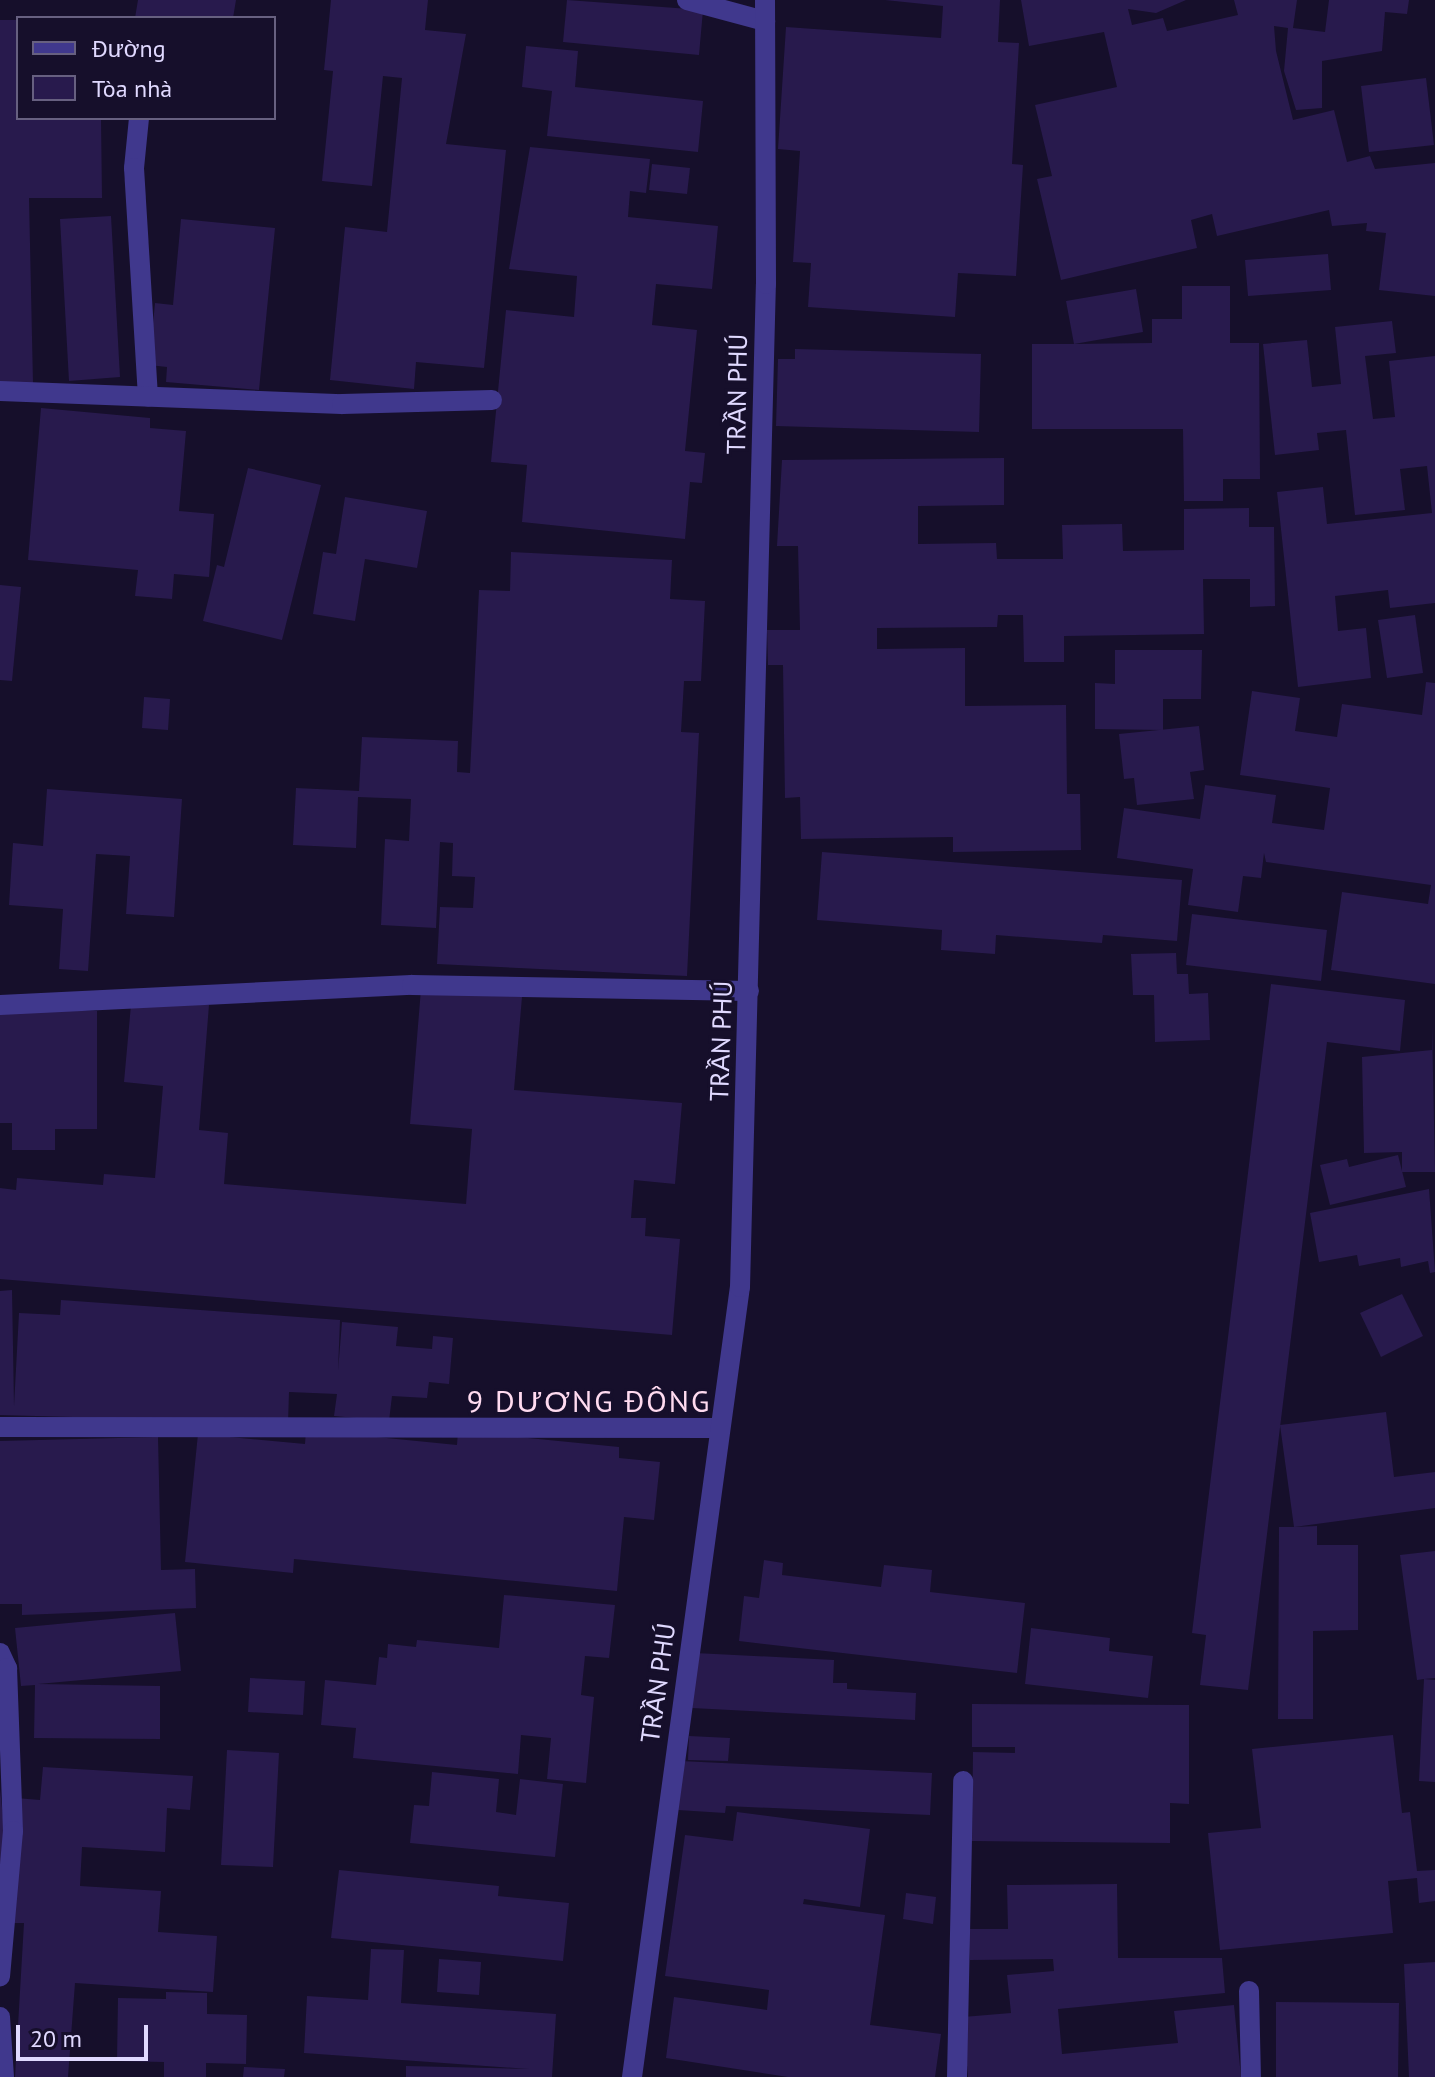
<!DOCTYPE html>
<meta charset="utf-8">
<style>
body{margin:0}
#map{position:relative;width:1435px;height:2077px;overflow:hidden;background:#160f2b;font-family:"PT Sans",sans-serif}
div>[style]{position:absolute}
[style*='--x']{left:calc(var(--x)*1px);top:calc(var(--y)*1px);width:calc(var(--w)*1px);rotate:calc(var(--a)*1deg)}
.building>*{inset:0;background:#281a4d}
.minor>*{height:20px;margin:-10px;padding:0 10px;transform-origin:10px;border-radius:10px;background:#40388d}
span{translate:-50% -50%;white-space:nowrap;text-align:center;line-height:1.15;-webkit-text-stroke:6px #160f2b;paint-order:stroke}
.street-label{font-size:26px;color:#e0d9ff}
.quarter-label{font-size:30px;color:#ffdbf0;letter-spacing:2px}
.legend{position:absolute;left:16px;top:16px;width:260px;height:104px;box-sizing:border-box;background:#160f2b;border:2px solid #676080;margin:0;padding:10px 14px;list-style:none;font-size:24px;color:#e0d9ff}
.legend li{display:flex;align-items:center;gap:16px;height:40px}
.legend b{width:40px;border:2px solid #676080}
.scale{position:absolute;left:16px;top:2025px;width:132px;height:36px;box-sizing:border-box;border:4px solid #e0d9ff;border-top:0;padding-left:10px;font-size:24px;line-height:28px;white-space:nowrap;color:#e0d9ff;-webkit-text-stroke:6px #160f2b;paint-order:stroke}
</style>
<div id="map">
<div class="building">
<div style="clip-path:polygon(138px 0,236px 0,233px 18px,135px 18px)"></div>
<div style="clip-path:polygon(331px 0,428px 0,425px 30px,466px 34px,446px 144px,506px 150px,484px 368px,416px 362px,414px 389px,330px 380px,345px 227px,387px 232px,402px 78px,383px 76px,372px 186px,322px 181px,333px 71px,324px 70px)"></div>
<div style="clip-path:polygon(567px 0,703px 10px,699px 55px,563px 42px)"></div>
<div style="clip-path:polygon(885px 0,1000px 0,998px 42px,1019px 43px,1012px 164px,1023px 165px,1016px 276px,958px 273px,955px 317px,808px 307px,811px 263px,793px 262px,800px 151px,778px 149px,786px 27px,941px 38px,943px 6px)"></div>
<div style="clip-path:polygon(1021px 0,1186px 0,1156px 13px,1128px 9px,1132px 25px,1163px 18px,1167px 31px,1238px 15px,1234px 0,1297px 0,1293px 28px,1325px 32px,1329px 0,1409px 0,1407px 14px,1385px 12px,1382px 51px,1322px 61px,1322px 108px,1296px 110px,1284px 71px,1288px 28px,1274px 26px,1276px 51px,1293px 120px,1334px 110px,1347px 162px,1370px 156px,1375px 169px,1435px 163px,1435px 296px,1379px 290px,1386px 233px,1366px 231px,1367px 223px,1332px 226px,1329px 210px,1217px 236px,1212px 214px,1191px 220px,1197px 248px,1061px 280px,1037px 179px,1052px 176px,1035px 105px,1117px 87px,1104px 32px,1029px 46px)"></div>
<div style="clip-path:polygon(0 20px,18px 20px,18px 118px,101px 118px,102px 198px,29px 198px,33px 383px,0 383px)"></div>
<div style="clip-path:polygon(526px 46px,578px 51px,575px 87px,703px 101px,698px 152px,547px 136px,552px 91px,522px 87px)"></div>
<div style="clip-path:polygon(1426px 78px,1434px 145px,1369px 152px,1361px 86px)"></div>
<div style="clip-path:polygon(530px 147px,650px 159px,646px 193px,630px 191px,628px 217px,718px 226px,712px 289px,656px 284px,652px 325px,697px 330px,685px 451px,705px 453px,702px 483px,690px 482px,685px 539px,522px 522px,527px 465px,491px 462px,506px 310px,574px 317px,577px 276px,509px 269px)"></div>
<div style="clip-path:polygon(652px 164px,690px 168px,687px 194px,649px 190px)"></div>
<div style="clip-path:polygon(111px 216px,120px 377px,69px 381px,60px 219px)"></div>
<div style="clip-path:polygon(181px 219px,275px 228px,259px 390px,166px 382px,167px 367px,149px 365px,155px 303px,173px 305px)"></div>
<div style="clip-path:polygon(1328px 254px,1331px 290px,1248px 296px,1245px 260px)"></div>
<div style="clip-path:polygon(1182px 286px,1230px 286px,1230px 343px,1259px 343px,1260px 479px,1223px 479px,1223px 501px,1184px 501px,1183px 429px,1032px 429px,1032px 344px,1074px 344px,1066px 301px,1136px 289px,1143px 332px,1074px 344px,1152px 343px,1152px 319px,1182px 319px)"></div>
<div style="clip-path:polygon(1392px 321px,1396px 353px,1365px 356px,1373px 419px,1395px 417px,1389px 361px,1435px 356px,1435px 603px,1390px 608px,1388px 590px,1335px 596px,1338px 631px,1366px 628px,1371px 678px,1298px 687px,1277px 492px,1323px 487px,1327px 524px,1432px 513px,1427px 466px,1400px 469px,1405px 510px,1355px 515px,1346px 430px,1317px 433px,1319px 450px,1275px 455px,1263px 344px,1307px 340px,1312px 387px,1341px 384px,1335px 327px)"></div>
<div style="clip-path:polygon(795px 349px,981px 354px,979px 432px,776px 426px,778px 359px,795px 359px)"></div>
<div style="clip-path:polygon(41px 408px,150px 418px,150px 428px,186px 431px,179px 511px,214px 514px,209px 577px,174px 574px,172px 599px,135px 596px,138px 570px,28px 560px)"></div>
<div style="clip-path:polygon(1004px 458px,1004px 505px,918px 506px,918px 544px,996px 543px,997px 559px,1063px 559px,1062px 525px,1122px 524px,1123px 551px,1184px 550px,1184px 509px,1249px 508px,1249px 527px,1274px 527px,1275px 606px,1250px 607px,1250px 579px,1203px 579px,1204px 634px,1064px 636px,1064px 662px,1024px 662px,1023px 615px,998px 615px,997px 627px,877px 628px,877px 649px,965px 648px,965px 706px,1066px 705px,1067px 794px,1080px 794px,1081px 850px,953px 852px,953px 837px,801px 839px,800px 797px,785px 798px,783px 665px,768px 665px,767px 630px,800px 630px,798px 546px,777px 546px,782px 460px)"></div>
<div style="clip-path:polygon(248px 468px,321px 485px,282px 640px,203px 621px,217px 565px,224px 567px)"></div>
<div style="clip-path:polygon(345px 497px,427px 511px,417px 568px,365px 559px,355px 621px,313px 614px,323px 552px,336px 554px)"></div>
<div style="clip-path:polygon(511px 552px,672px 560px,670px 599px,705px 601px,701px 681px,684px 681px,681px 732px,699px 733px,687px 976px,437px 964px,440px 907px,473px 908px,475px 877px,452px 876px,453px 843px,440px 842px,436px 928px,381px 925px,385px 839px,409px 841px,411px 799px,358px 797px,356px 848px,293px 845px,296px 788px,359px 791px,362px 737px,458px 741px,457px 772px,470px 773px,479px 590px,510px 591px)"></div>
<div style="clip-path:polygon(0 585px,21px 587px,12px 681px,0 680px)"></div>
<div style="clip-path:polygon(1415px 615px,1423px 673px,1387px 678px,1378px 620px)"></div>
<div style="clip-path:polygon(1115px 650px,1202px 650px,1201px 699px,1163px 699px,1163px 730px,1095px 729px,1095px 683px,1115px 684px)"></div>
<div style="clip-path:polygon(1426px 682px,1435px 683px,1435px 984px,1331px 970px,1342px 892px,1428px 904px,1431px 885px,1266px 862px,1264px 853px,1261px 878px,1243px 876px,1238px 912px,1188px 905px,1193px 869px,1117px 858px,1124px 808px,1200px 819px,1205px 785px,1276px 795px,1272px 823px,1324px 830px,1330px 788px,1240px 775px,1252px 691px,1300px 698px,1295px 731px,1337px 737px,1342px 704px,1422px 715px)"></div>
<div style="clip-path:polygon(144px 697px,170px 699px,168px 730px,142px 728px)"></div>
<div style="clip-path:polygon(1199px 726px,1204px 770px,1190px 772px,1194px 799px,1137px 805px,1134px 778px,1124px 779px,1119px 734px)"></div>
<div style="clip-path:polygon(47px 789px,182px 799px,174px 917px,126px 914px,130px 856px,96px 854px,88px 971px,59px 969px,63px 909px,9px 905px,13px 843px,43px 846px)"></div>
<div style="clip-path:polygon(822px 852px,1182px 880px,1177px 941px,1103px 935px,1102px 943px,996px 935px,995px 954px,941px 950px,942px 930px,817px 920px)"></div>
<div style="clip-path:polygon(1192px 914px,1327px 930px,1321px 981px,1186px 965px)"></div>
<div style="clip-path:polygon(1176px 953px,1177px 974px,1188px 974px,1189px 994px,1208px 993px,1210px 1040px,1155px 1042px,1154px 995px,1133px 995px,1131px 954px)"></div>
<div style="clip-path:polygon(1271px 984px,1405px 1000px,1400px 1051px,1327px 1042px,1248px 1690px,1200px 1685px,1206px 1635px,1192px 1633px)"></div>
<div style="clip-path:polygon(421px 989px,522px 997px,514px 1090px,682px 1103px,675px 1184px,634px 1180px,631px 1218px,646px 1218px,645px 1236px,680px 1239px,672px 1335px,0 1279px,0 1188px,16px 1190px,17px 1178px,103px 1185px,104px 1174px,155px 1178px,163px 1086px,124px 1082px,131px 1005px,209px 1005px,199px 1130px,228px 1133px,224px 1184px,466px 1204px,472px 1129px,410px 1124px)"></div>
<div style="clip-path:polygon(0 1010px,97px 1011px,97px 1129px,55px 1129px,55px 1150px,12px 1150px,12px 1123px,0 1123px)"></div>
<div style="clip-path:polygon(1432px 1024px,1435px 1172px,1402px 1172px,1402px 1152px,1364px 1153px,1362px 1057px,1432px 1050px)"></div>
<div style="clip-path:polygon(1398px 1155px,1406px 1187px,1330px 1205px,1320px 1165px,1347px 1159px,1349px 1167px)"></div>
<div style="clip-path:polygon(1429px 1189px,1435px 1272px,1430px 1273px,1428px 1261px,1401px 1267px,1400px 1258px,1359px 1266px,1357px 1255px,1319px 1262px,1310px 1213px)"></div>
<div style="clip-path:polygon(12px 1290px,14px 1406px,19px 1313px,60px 1315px,61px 1300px,340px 1320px,338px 1371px,342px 1322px,398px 1327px,396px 1346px,432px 1349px,433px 1336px,453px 1338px,449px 1384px,429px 1382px,427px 1398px,392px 1396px,389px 1421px,334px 1416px,337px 1394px,289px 1392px,288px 1423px,0 1415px,0 1291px)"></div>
<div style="clip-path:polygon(1402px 1294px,1423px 1336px,1381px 1357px,1360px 1313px)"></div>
<div style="clip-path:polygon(1386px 1412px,1394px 1477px,1435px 1472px,1435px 1508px,1294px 1527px,1317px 1526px,1317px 1545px,1358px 1545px,1358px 1630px,1313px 1631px,1313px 1719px,1278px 1719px,1279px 1527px,1294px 1527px,1280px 1425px)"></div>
<div style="clip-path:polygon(306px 1430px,457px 1445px,458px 1431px,619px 1447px,619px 1458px,660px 1462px,654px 1520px,624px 1517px,617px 1591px,294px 1559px,293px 1573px,185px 1562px,198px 1434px,305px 1444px)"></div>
<div style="clip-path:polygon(158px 1437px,161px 1570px,195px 1569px,196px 1608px,22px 1615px,22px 1604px,0 1604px,0 1441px)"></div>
<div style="clip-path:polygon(1435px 1551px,1435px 1678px,1424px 1679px,1435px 1680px,1435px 1782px,1419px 1781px,1424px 1679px,1417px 1680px,1400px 1555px)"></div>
<div style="clip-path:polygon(764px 1560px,783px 1563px,782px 1575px,881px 1587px,884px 1565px,932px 1570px,930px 1592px,1025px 1603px,1017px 1673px,739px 1641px,744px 1596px,759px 1598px)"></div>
<div style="clip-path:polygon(504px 1595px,615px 1605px,609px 1658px,585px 1656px,581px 1695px,594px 1697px,586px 1783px,547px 1779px,551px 1738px,521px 1735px,518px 1774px,353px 1758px,356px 1728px,321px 1725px,325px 1680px,376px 1685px,379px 1657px,387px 1658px,388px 1644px,416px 1647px,417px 1640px,499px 1648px)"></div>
<div style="clip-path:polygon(175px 1613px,181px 1671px,38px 1684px,160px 1686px,160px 1739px,34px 1738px,35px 1685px,21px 1686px,15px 1628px)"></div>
<div style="clip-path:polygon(1031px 1628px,1110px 1638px,1109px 1651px,1153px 1656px,1148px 1698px,1025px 1684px)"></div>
<div style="clip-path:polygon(695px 1653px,834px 1660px,833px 1683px,847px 1683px,847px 1689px,916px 1693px,915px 1720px,692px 1708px)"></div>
<div style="clip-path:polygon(250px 1678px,305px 1681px,303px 1715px,248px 1712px)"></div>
<div style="clip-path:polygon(972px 1704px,1189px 1705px,1189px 1804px,1170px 1803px,1170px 1843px,972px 1841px,973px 1752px,1015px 1753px,1015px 1747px,972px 1747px)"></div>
<div style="clip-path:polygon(1393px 1735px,1402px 1813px,1410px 1812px,1417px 1871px,1435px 1870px,1435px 1901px,1419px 1903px,1417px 1878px,1388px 1881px,1393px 1933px,1220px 1950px,1208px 1833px,1261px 1828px,1252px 1749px)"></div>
<div style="clip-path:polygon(689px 1736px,730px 1738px,728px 1761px,688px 1760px)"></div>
<div style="clip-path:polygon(227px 1750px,279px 1753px,273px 1867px,221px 1865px)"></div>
<div style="clip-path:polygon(680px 1761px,932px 1773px,930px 1815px,726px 1806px,725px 1813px,678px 1810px)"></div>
<div style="clip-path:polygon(43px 1767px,193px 1776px,190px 1810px,167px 1808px,165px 1852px,82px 1847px,80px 1886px,161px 1891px,158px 1932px,217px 1936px,213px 1992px,75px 1983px,68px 2077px,15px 2077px,24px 1923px,14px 1923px,16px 1798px,40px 1800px)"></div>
<div style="clip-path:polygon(432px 1772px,499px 1779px,496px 1812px,516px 1815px,520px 1779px,563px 1784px,555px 1857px,410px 1843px,414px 1805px,429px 1806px)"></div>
<div style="clip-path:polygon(0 1789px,8px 1863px,0 1863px)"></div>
<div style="clip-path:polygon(737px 1812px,870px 1829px,860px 1907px,804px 1899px,803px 1904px,885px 1915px,870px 2025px,941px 2034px,935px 2077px,788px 2077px,666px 2058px,674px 1997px,767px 2010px,769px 1990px,665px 1976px,685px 1835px,733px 1841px)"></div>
<div style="clip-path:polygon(339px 1870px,499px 1886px,498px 1896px,569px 1903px,563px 1961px,331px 1938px)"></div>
<div style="clip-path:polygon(1117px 1884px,1118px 1958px,1222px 1958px,1225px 1993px,1058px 2009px,1062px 2054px,1178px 2043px,1174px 2011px,1234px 2005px,1241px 2077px,968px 2077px,963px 2017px,1011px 2013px,1007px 1975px,1054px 1971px,1053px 1959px,970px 1960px,969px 1929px,1008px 1929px,1007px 1885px)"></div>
<div style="clip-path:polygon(906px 1893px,936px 1897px,933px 1924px,903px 1919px)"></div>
<div style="clip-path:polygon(371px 1949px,404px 1950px,401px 2003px,556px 2014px,552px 2077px,406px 2077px,406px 2066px,529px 2069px,304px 2053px,307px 1996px,368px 2000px)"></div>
<div style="clip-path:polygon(439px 1959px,481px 1962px,479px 1995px,437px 1992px)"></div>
<div style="clip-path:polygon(1435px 1962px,1435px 2077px,1409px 2077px,1404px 1964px)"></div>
<div style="clip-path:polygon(166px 1992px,207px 1993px,207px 2014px,247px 2015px,246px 2064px,206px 2063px,206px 2077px,164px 2077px,164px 2062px,117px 2061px,118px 1998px,166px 1999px)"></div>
<div style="clip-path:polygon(1276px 2002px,1399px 2003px,1398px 2077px,1276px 2077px)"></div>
<div style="clip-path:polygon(244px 2067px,285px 2069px,284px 2077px,243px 2077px)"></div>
</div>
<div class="minor">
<div style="--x:687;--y:0;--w:81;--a:15.1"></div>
<div style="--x:139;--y:118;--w:50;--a:95.7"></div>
<div style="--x:134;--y:168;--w:229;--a:86.5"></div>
<div style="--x:0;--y:391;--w:342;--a:2.2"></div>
<div style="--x:342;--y:404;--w:150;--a:-1.5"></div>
<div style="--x:0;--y:1005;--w:412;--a:-2.8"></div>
<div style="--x:412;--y:985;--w:337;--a:1"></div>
<div style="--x:0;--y:1427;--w:720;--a:0.08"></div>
<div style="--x:0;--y:1653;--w:17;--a:65"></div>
<div style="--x:7;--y:1668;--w:163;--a:87.9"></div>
<div style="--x:13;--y:1831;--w:146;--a:95.1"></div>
<div style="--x:1249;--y:1991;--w:86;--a:88.7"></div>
<div style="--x:0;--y:2017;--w:60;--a:86.2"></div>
<div style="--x:632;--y:2077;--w:797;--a:-82.22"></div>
<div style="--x:740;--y:1287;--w:1003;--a:-88.52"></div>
<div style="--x:766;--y:284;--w:284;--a:-90.2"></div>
<div style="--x:957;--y:2077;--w:296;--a:-88.8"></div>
</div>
<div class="street-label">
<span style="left:737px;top:394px;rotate:-89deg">TRẦN PHÚ</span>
<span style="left:721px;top:1041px;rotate:-88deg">TRẦN PHÚ</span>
<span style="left:658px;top:1683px;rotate:-82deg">TRẦN PHÚ</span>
</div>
<div class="quarter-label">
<span style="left:589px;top:1401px">9 DƯƠNG ĐÔNG</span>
</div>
<ul class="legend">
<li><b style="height:10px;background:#40388d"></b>Đường</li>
<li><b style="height:22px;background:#281a4d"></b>Tòa nhà</li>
</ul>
<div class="scale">20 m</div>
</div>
